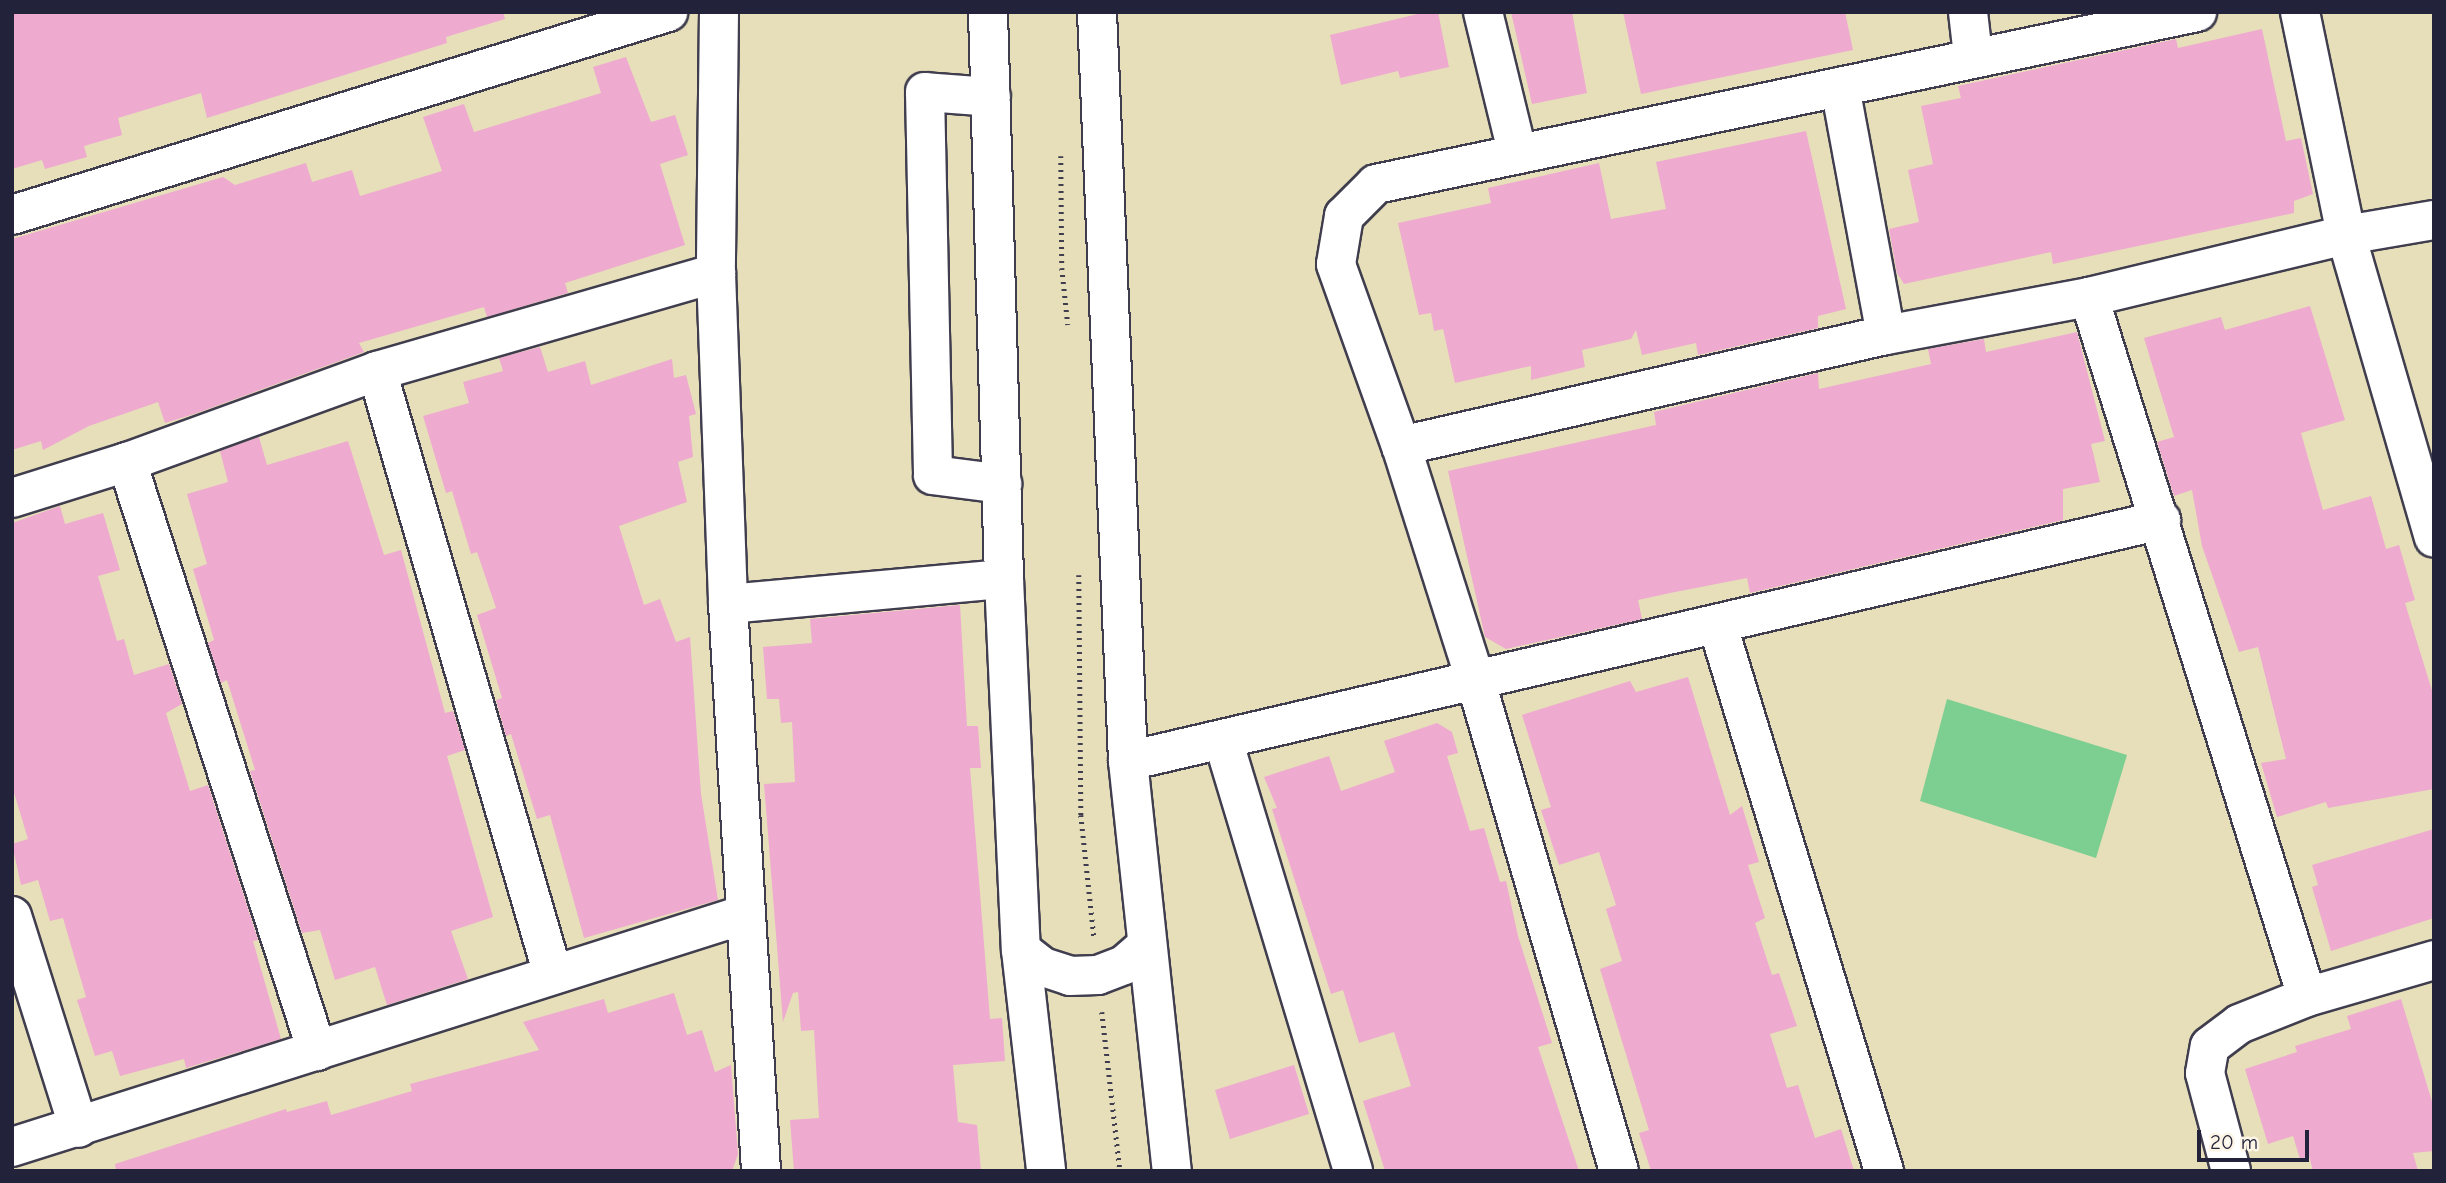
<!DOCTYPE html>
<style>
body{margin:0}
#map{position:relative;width:2446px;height:1183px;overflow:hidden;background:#e7dfba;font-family:"Comic Neue",sans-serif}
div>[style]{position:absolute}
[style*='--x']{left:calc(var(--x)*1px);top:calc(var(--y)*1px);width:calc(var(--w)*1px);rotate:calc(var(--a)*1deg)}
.green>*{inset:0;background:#7dcf91}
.building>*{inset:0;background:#eeaacf}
.path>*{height:4.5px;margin-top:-2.25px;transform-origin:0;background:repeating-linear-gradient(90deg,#403e4e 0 2px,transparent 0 7px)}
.roads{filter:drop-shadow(2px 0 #403e4e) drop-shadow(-2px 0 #403e4e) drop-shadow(0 2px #403e4e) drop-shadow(0 -2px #403e4e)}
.minor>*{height:38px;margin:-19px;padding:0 19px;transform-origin:19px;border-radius:19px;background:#fff}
span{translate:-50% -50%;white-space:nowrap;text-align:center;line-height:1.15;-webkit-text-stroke:6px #fcf5e5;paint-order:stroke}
.frame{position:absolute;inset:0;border:14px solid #22223b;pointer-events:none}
.scale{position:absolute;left:2197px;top:1130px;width:112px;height:32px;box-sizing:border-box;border:4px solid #22223b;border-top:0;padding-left:9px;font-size:21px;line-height:24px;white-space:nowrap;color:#22223b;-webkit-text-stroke:5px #fcf5e5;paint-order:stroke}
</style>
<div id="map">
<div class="green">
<div style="clip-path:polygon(1947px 699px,2127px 755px,2096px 858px,1920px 801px)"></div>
</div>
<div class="building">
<div style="clip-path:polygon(12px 12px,503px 12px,505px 19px,446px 37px,447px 43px,207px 118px,201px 93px,118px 118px,122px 135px,84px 146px,87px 157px,45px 169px,42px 160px,12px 169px)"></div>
<div style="clip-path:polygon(1426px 12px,1438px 12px,1449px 67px,1400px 78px,1398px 71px,1341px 85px,1330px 35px)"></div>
<div style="clip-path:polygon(1511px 12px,1572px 12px,1587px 93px,1532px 104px)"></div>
<div style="clip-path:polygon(1623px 12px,1845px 12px,1853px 50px,1641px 94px)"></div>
<div style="clip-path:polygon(2262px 29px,2286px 141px,2301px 138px,2313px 194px,2294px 201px,2294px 213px,2053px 264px,2051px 252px,1904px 284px,1897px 273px,1889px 229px,1919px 222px,1908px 170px,1933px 164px,1921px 106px,1961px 98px,1958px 86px,2176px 39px,2178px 48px)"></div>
<div style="clip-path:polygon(626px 57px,651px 122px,675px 115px,688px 155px,660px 164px,685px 245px,565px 283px,568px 293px,487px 317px,484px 307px,359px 343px,364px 352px,194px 414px,165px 423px,158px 402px,89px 426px,43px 450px,41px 441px,12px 450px,12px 239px,223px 177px,235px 185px,306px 163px,312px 182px,352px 170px,360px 196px,442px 171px,423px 117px,464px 104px,474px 132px,601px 93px,593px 67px)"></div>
<div style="clip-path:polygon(1806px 131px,1846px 309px,1818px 316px,1818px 328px,1698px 355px,1696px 343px,1642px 355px,1636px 330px,1631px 339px,1582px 350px,1585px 367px,1531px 380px,1531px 366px,1455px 383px,1443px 329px,1434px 331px,1431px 313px,1419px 315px,1398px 223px,1491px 203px,1488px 188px,1599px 163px,1611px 219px,1666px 209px,1656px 162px)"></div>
<div style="clip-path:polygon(2310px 306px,2345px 420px,2301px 433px,2323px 510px,2371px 496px,2386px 549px,2399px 545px,2415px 600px,2405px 603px,2434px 697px,2434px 789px,2328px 808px,2326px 802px,2277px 817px,2261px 763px,2286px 759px,2258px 647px,2239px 652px,2202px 546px,2192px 490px,2174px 496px,2157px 442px,2174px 437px,2144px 338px,2221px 317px,2225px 330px)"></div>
<div style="clip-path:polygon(2077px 332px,2105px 441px,2091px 444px,2100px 482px,2063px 489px,2063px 520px,1750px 593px,1747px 578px,1670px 593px,1638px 600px,1642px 619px,1506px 649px,1485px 637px,1448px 471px,1656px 425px,1654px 412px,1818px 373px,1819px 389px,1931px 364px,1928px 349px,1984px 339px,1986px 352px)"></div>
<div style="clip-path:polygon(540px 347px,548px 372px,585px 361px,591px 385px,672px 359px,674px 378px,686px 375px,696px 414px,689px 416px,693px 457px,678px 462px,687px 502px,619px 526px,644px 605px,660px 599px,676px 642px,690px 637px,701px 794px,718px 900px,584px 938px,550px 815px,537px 819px,511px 734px,506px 736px,496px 700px,502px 698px,477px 615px,496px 608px,477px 552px,471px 554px,452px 491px,446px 493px,423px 416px,469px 403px,463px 382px,503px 371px,499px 358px)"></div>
<div style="clip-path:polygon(259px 437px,267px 465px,348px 441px,384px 555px,401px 550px,445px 713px,453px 711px,465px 750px,447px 756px,493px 917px,451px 931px,468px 979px,387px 1005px,375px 967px,335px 980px,320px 930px,302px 933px,250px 771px,255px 770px,227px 680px,221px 683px,208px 643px,214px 640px,193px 569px,207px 564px,187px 494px,228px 482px,220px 451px)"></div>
<div style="clip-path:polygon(60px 506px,65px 524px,103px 513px,120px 570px,98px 576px,117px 641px,124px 639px,134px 675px,169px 664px,182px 704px,166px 713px,190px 791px,208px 785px,258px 940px,253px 941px,281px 1039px,186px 1068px,184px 1059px,120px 1076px,112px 1051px,95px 1056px,77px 1000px,86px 997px,63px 918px,50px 921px,38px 880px,21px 885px,12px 844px,28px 839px,12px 786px,12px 523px)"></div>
<div style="clip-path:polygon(960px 605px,967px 726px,978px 726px,981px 768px,970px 768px,990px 1019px,1002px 1018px,1005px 1061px,953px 1065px,958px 1122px,977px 1125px,981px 1171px,794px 1171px,790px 1120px,819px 1118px,814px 1030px,801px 1031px,798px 992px,793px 993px,783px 1022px,764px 784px,795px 782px,792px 722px,781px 723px,779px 699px,767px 699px,763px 647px,812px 643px,810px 619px)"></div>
<div style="clip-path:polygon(1688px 677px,1730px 815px,1742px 806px,1759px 862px,1748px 865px,1765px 918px,1755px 923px,1772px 975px,1779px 973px,1797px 1026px,1770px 1034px,1787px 1088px,1798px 1085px,1815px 1138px,1841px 1129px,1854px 1171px,1651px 1171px,1639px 1133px,1649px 1130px,1600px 969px,1622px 961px,1606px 909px,1616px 905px,1599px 852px,1559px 865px,1541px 810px,1551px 807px,1522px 715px,1630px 681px,1636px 692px)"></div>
<div style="clip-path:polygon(1437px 723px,1452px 732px,1458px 753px,1447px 756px,1470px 831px,1484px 828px,1500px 882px,1506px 881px,1518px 936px,1552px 1043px,1538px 1047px,1579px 1171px,1385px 1171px,1363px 1101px,1411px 1086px,1394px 1032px,1359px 1043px,1343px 990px,1331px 994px,1272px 809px,1277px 808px,1264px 777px,1329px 756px,1341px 791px,1395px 772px,1384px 741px)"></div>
<div style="clip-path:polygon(2434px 829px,2434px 918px,2331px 951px,2312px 887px,2318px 885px,2312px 865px)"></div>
<div style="clip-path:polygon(674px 993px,687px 1035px,702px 1030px,715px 1072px,731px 1065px,738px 1154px,732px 1171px,116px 1171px,115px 1164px,286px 1109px,287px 1112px,327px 1101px,331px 1115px,412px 1091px,410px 1084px,539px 1050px,523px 1022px,604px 999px,608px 1013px)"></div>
<div style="clip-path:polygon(2401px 999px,2434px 1108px,2434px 1151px,2413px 1153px,2418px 1171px,2313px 1171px,2309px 1156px,2300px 1159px,2293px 1136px,2268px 1144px,2245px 1069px,2297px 1052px,2295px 1046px,2351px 1029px,2347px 1016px)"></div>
<div style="clip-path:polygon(1294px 1065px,1309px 1114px,1230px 1139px,1215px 1090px)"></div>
</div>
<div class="path">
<div style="--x:1061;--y:156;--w:112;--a:89.5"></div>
<div style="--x:1062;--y:268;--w:57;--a:84"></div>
<div style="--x:1079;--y:575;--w:240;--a:89.5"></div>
<div style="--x:1081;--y:815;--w:123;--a:83.9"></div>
<div style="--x:1102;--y:1012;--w:160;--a:83.5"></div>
</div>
<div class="roads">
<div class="minor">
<div style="--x:719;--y:12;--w:261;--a:90.7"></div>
<div style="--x:716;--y:273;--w:331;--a:87.9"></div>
<div style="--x:728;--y:604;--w:568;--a:86.67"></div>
<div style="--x:988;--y:12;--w:567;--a:88.38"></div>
<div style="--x:1004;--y:579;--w:371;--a:87.4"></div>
<div style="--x:1021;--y:950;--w:222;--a:83.5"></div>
<div style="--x:1097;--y:12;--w:750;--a:87.63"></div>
<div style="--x:1128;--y:761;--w:412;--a:83.9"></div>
<div style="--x:1483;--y:12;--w:144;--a:76.3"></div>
<div style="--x:1968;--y:12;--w:44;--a:83.5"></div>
<div style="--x:2300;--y:12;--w:228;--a:78.3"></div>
<div style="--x:2346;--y:235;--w:315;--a:73.8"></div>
<div style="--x:1840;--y:87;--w:252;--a:79.5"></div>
<div style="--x:991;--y:97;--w:66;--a:-175.7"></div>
<div style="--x:925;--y:92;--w:383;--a:88.8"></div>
<div style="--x:933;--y:475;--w:70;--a:7.4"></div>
<div style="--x:12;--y:215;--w:687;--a:-17.19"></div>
<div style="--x:2089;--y:297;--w:733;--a:72.7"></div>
<div style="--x:377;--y:371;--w:629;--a:73.75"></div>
<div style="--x:1401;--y:446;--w:498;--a:-12.9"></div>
<div style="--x:1886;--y:335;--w:207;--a:-10.6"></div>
<div style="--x:2089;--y:297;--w:264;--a:-13.6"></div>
<div style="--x:2346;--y:235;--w:89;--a:-9.7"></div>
<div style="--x:127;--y:462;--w:619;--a:72.12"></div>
<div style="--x:12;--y:498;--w:121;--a:-17.4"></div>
<div style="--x:127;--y:462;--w:266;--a:-20"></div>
<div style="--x:377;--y:371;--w:353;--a:-16.1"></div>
<div style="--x:728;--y:604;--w:277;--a:-5.2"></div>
<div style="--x:1718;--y:626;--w:570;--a:73.06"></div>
<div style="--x:1223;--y:740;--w:450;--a:73.2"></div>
<div style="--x:1128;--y:761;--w:1061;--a:-13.13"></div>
<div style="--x:12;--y:916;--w:222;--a:72.5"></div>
<div style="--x:1021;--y:950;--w:28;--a:38"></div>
<div style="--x:1043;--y:967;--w:28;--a:18"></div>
<div style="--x:1070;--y:976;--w:28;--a:-2"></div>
<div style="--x:1098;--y:975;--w:28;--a:-21"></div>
<div style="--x:1124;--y:965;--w:29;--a:-41"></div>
<div style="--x:12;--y:1147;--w:767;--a:-17.61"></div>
<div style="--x:1619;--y:1171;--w:509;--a:-106.3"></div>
<div style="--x:1476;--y:682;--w:248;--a:-107.6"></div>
<div style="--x:1401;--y:446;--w:193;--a:-109.7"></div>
<div style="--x:1336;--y:264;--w:49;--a:-80.5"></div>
<div style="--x:1344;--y:216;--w:45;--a:-45"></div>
<div style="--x:1376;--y:184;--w:839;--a:-11.83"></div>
<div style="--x:2231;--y:1171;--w:101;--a:-104.9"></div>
<div style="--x:2205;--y:1073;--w:27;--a:-80"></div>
<div style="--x:2210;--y:1046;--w:36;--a:-37"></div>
<div style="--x:2239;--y:1024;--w:73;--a:-21.7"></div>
<div style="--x:2307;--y:997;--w:132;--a:-16.2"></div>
</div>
</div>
<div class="frame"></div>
<div class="scale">20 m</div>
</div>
